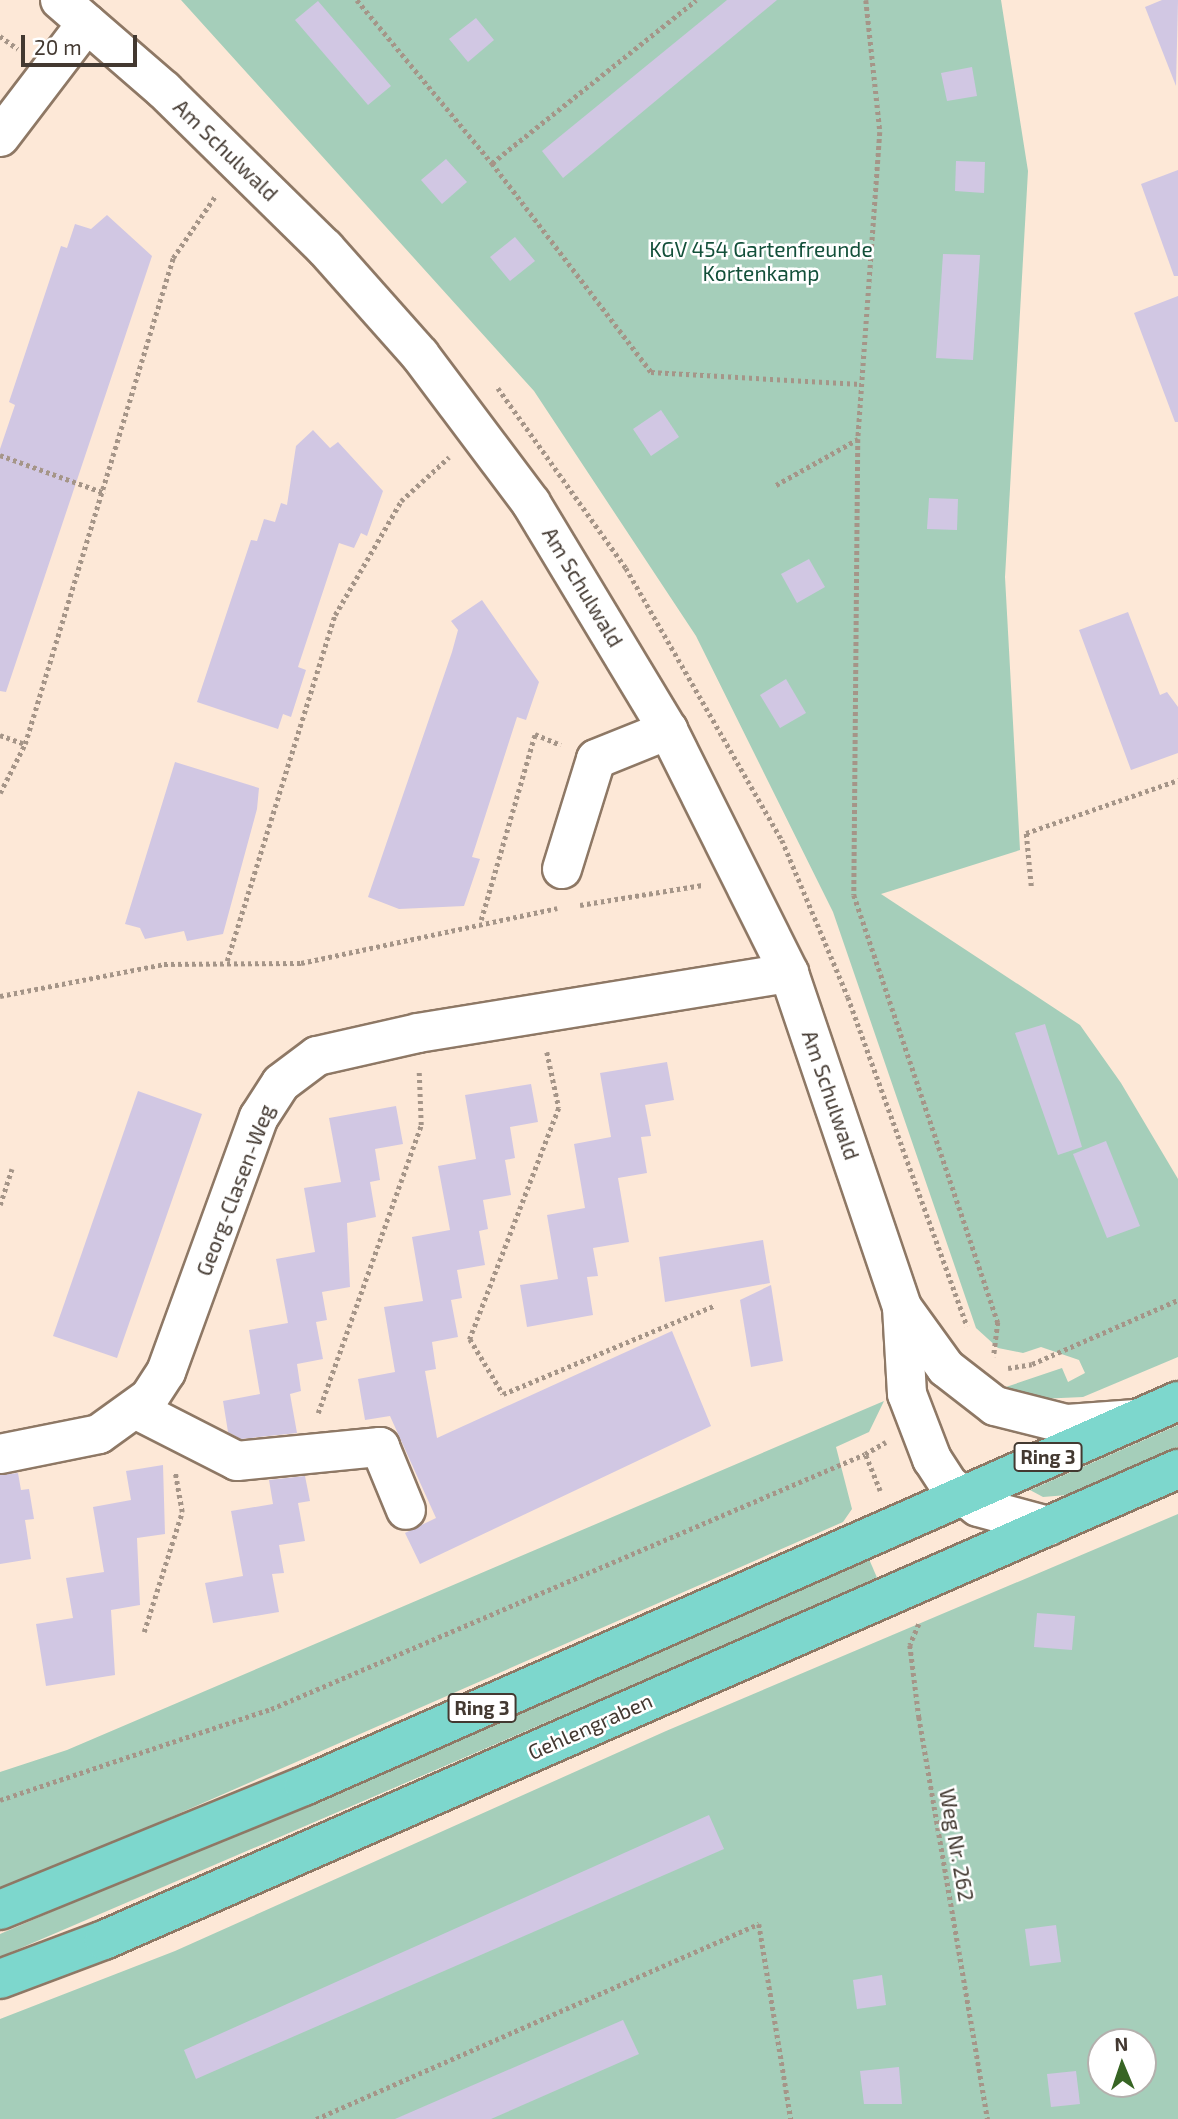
<!DOCTYPE html>
<style>
body{margin:0}
#map{position:relative;width:1178px;height:2119px;overflow:hidden;background:#fde8d7;font-family:"Exo 2",sans-serif}
div>[style]{position:absolute}
[style*='--x']{left:calc(var(--x)*1px);top:calc(var(--y)*1px);width:calc(var(--w)*1px);rotate:calc(var(--a)*1deg)}
.green>*{inset:0;background:#a5ceba}
.building>*{inset:0;background:#d1c7e3}
.path>*{height:4.5px;margin-top:-2.25px;transform-origin:0;background:repeating-linear-gradient(90deg,#a59588 0 3.5px,transparent 0 7px)}
.roads{filter:drop-shadow(2px 0 #8e7865) drop-shadow(-2px 0 #8e7865) drop-shadow(0 2px #8e7865) drop-shadow(0 -2px #8e7865)}
.minor>*{height:38px;margin:-19px;padding:0 19px;transform-origin:19px;border-radius:19px;background:#fff}
.major>*{height:38px;margin:-19px;padding:0 19px;transform-origin:19px;border-radius:19px;background:#7dd7cd}
span{translate:-50% -50%;white-space:nowrap;text-align:center;line-height:1.15;-webkit-text-stroke:5px #fff;paint-order:stroke}
.shield-label span{padding:2px 5px;background:#fff;border:2px solid;border-radius:5px;-webkit-text-stroke-width:0}
.shield-label{font-size:19px;color:#433931;font-weight:700}
.street-label{font-size:21px;color:#433931}
.park-label{font-size:21px;color:#13503a}
.north{position:absolute;left:1087px;top:2028px;width:70px;height:70px;box-sizing:border-box;background:#fff;border:2px solid #b4b0ad;border-radius:50%;rotate:358deg;font-size:19px;font-weight:700;line-height:28px;text-align:center;color:#433931}
.north::after{content:'';display:block;margin:auto;width:24px;height:32px;background:#376524;clip-path:polygon(50% 0,100% 100%,50% 72%,0 100%)}
.scale{position:absolute;left:21px;top:35px;width:116px;height:32px;box-sizing:border-box;border:4px solid #433931;border-top:0;padding-left:9px;font-size:21px;line-height:24px;white-space:nowrap;color:#433931;-webkit-text-stroke:5px #fff;paint-order:stroke}
</style>
<div id="map">
<div class="green">
<div style="clip-path:polygon(181px 0,1001px 0,1028px 171px,1005px 577px,1020px 850px,881px 894px,1080px 1025px,1121px 1083px,1178px 1179px,1178px 1357px,1083px 1397px,1039px 1399px,1000px 1389px,1062px 1368px,1068px 1382px,1085px 1373px,1079px 1360px,1041px 1347px,1023px 1353px,998px 1348px,976px 1328px,833px 912px,696px 636px,534px 391px)"></div>
<div style="clip-path:polygon(884px 1401px,869px 1432px,836px 1447px,852px 1509px,843px 1522px,0 1892px,0 1772px,67px 1750px)"></div>
<div style="clip-path:polygon(1178px 1425px,1178px 1447px,1067px 1495px,1043px 1497px,1030px 1490px)"></div>
<div style="clip-path:polygon(evenodd,1178px 1514px,1178px 2119px,0 2119px,0 2019px,175px 1951px,666px 1731px,1178px 1514px,1101px 2042px,1143px 2042px,1143px 2084px,1101px 2084px,1101px 2042px)"></div>
<div style="clip-path:polygon(869px 1559px,878px 1580px,0 1957px,0 1934px)"></div>
</div>
<div class="building">
<div style="clip-path:polygon(727px 0,777px 0,563px 178px,542px 151px)"></div>
<div style="clip-path:polygon(1162px 0,1178px 0,1176px 86px,1145px 7px)"></div>
<div style="clip-path:polygon(318px 1px,391px 86px,368px 105px,295px 20px)"></div>
<div style="clip-path:polygon(476px 18px,494px 40px,468px 62px,449px 39px)"></div>
<div style="clip-path:polygon(972px 67px,977px 96px,947px 101px,941px 73px)"></div>
<div style="clip-path:polygon(446px 159px,467px 182px,442px 204px,421px 180px)"></div>
<div style="clip-path:polygon(956px 161px,985px 162px,984px 193px,955px 191px)"></div>
<div style="clip-path:polygon(1178px 170px,1178px 276px,1174px 276px,1141px 184px)"></div>
<div style="clip-path:polygon(107px 215px,152px 256px,6px 692px,0 691px,0 449px,15px 405px,9px 402px,61px 246px,67px 248px,75px 224px,91px 229px)"></div>
<div style="clip-path:polygon(515px 237px,535px 261px,510px 281px,490px 257px)"></div>
<div style="clip-path:polygon(943px 254px,980px 255px,973px 360px,936px 358px)"></div>
<div style="clip-path:polygon(1178px 296px,1178px 422px,1175px 422px,1134px 313px)"></div>
<div style="clip-path:polygon(661px 410px,679px 437px,651px 456px,633px 429px)"></div>
<div style="clip-path:polygon(313px 430px,330px 448px,338px 442px,383px 491px,367px 536px,361px 533px,354px 548px,339px 543px,298px 667px,306px 670px,291px 717px,283px 714px,278px 729px,197px 702px,251px 540px,257px 541px,264px 519px,275px 522px,281px 503px,287px 505px,296px 446px)"></div>
<div style="clip-path:polygon(929px 498px,958px 499px,957px 530px,927px 529px)"></div>
<div style="clip-path:polygon(809px 559px,825px 587px,797px 603px,781px 574px)"></div>
<div style="clip-path:polygon(482px 600px,539px 682px,526px 720px,517px 717px,472px 857px,480px 859px,464px 906px,399px 909px,368px 897px,452px 652px,458px 630px,451px 621px)"></div>
<div style="clip-path:polygon(1128px 612px,1160px 695px,1167px 692px,1178px 707px,1178px 753px,1131px 770px,1079px 630px)"></div>
<div style="clip-path:polygon(786px 679px,806px 713px,780px 728px,760px 695px)"></div>
<div style="clip-path:polygon(175px 762px,259px 788px,257px 809px,223px 934px,187px 941px,184px 931px,145px 939px,140px 928px,125px 924px)"></div>
<div style="clip-path:polygon(1045px 1024px,1082px 1147px,1058px 1155px,1015px 1033px)"></div>
<div style="clip-path:polygon(667px 1062px,674px 1100px,645px 1105px,651px 1136px,641px 1137px,647px 1173px,618px 1178px,629px 1242px,593px 1248px,598px 1276px,587px 1277px,593px 1315px,527px 1327px,520px 1285px,558px 1279px,547px 1215px,585px 1208px,574px 1144px,611px 1137px,600px 1073px)"></div>
<div style="clip-path:polygon(531px 1084px,538px 1122px,510px 1127px,515px 1158px,505px 1160px,511px 1195px,483px 1200px,488px 1229px,479px 1231px,485px 1265px,457px 1270px,462px 1298px,451px 1300px,458px 1337px,432px 1342px,436px 1369px,425px 1371px,437px 1438px,672px 1331px,711px 1426px,420px 1564px,405px 1533px,436px 1518px,390px 1416px,365px 1420px,358px 1379px,395px 1372px,384px 1307px,423px 1301px,412px 1237px,450px 1230px,438px 1166px,476px 1159px,465px 1095px)"></div>
<div style="clip-path:polygon(138px 1091px,202px 1114px,117px 1358px,53px 1336px)"></div>
<div style="clip-path:polygon(396px 1106px,403px 1144px,375px 1149px,380px 1180px,370px 1182px,376px 1217px,347px 1223px,350px 1287px,322px 1292px,327px 1320px,316px 1322px,323px 1359px,297px 1364px,301px 1391px,290px 1394px,297px 1433px,241px 1439px,228px 1432px,223px 1401px,260px 1394px,249px 1330px,288px 1323px,276px 1259px,315px 1252px,304px 1188px,341px 1182px,329px 1118px)"></div>
<div style="clip-path:polygon(1106px 1141px,1140px 1226px,1107px 1238px,1073px 1154px)"></div>
<div style="clip-path:polygon(763px 1240px,770px 1283px,665px 1302px,659px 1257px)"></div>
<div style="clip-path:polygon(771px 1285px,783px 1361px,751px 1367px,740px 1300px)"></div>
<div style="clip-path:polygon(163px 1465px,165px 1534px,137px 1538px,140px 1605px,111px 1610px,115px 1675px,46px 1686px,36px 1624px,73px 1618px,66px 1578px,104px 1572px,93px 1507px,131px 1500px,126px 1471px)"></div>
<div style="clip-path:polygon(18px 1473px,21px 1490px,29px 1489px,34px 1519px,25px 1520px,31px 1559px,0 1564px,0 1475px)"></div>
<div style="clip-path:polygon(305px 1476px,310px 1501px,298px 1503px,305px 1541px,279px 1545px,284px 1573px,272px 1574px,279px 1612px,213px 1623px,205px 1583px,243px 1576px,231px 1511px,273px 1504px,269px 1480px)"></div>
<div style="clip-path:polygon(1037px 1613px,1075px 1616px,1072px 1650px,1034px 1647px)"></div>
<div style="clip-path:polygon(709px 1815px,724px 1849px,196px 2079px,184px 2050px)"></div>
<div style="clip-path:polygon(1056px 1925px,1061px 1962px,1030px 1966px,1025px 1929px)"></div>
<div style="clip-path:polygon(882px 1975px,886px 2005px,857px 2009px,853px 1980px)"></div>
<div style="clip-path:polygon(623px 2020px,639px 2054px,491px 2119px,395px 2119px)"></div>
<div style="clip-path:polygon(899px 2067px,902px 2104px,864px 2104px,860px 2071px)"></div>
<div style="clip-path:polygon(1076px 2071px,1080px 2104px,1051px 2107px,1047px 2074px)"></div>
</div>
<div class="path">
<div style="--x:357;--y:0;--w:212;--a:50.4"></div>
<div style="--x:492;--y:163;--w:263;--a:52.7"></div>
<div style="--x:651;--y:372;--w:210;--a:3.3"></div>
<div style="--x:866;--y:0;--w:133;--a:83.9"></div>
<div style="--x:880;--y:132;--w:308;--a:94.1"></div>
<div style="--x:858;--y:439;--w:456;--a:90.5"></div>
<div style="--x:854;--y:895;--w:451;--a:71.4"></div>
<div style="--x:998;--y:1322;--w:35;--a:97"></div>
<div style="--x:0;--y:36;--w:22;--a:36"></div>
<div style="--x:492;--y:163;--w:261;--a:-38.6"></div>
<div style="--x:498;--y:388;--w:221;--a:54.6"></div>
<div style="--x:626;--y:568;--w:314;--a:60.2"></div>
<div style="--x:782;--y:840;--w:170;--a:67.2"></div>
<div style="--x:848;--y:997;--w:350;--a:70.1"></div>
<div style="--x:0;--y:455;--w:112;--a:19.9"></div>
<div style="--x:776;--y:485;--w:94;--a:-29.3"></div>
<div style="--x:0;--y:735;--w:27;--a:20"></div>
<div style="--x:0;--y:793;--w:55;--a:-63"></div>
<div style="--x:25;--y:744;--w:508;--a:-73.06"></div>
<div style="--x:173;--y:258;--w:76;--a:-55.7"></div>
<div style="--x:1031;--y:886;--w:53;--a:-95.4"></div>
<div style="--x:1026;--y:833;--w:161;--a:-19.2"></div>
<div style="--x:580;--y:905;--w:124;--a:-9.3"></div>
<div style="--x:481;--y:920;--w:194;--a:-73.8"></div>
<div style="--x:535;--y:734;--w:28;--a:23"></div>
<div style="--x:227;--y:961;--w:362;--a:-72.7"></div>
<div style="--x:335;--y:615;--w:132;--a:-59.9"></div>
<div style="--x:401;--y:501;--w:65;--a:-42.5"></div>
<div style="--x:0;--y:996;--w:167;--a:-11"></div>
<div style="--x:164;--y:964;--w:137;--a:-0.4"></div>
<div style="--x:301;--y:963;--w:262;--a:-12.1"></div>
<div style="--x:547;--y:1052;--w:57;--a:77.9"></div>
<div style="--x:559;--y:1108;--w:248;--a:111.1"></div>
<div style="--x:470;--y:1339;--w:64;--a:59"></div>
<div style="--x:503;--y:1394;--w:228;--a:-22.7"></div>
<div style="--x:0;--y:1205;--w:38;--a:-72"></div>
<div style="--x:1008;--y:1368;--w:24;--a:-9"></div>
<div style="--x:1032;--y:1364;--w:159;--a:-23.7"></div>
<div style="--x:318;--y:1413;--w:306;--a:-70.3"></div>
<div style="--x:421;--y:1125;--w:53;--a:-92.2"></div>
<div style="--x:880;--y:1491;--w:40;--a:-112"></div>
<div style="--x:865;--y:1454;--w:24;--a:-30"></div>
<div style="--x:919;--y:1624;--w:23;--a:113"></div>
<div style="--x:910;--y:1645;--w:73;--a:82.9"></div>
<div style="--x:919;--y:1717;--w:408;--a:80.3"></div>
<div style="--x:144;--y:1632;--w:126;--a:-72.4"></div>
<div style="--x:182;--y:1512;--w:39;--a:-100"></div>
<div style="--x:0;--y:1800;--w:286;--a:-18.6"></div>
<div style="--x:271;--y:1709;--w:646;--a:-23.23"></div>
<div style="--x:316;--y:2119;--w:484;--a:-23.8"></div>
<div style="--x:759;--y:1924;--w:198;--a:80.7"></div>
</div>
<div class="roads">
<div class="minor">
<div style="--x:60;--y:0;--w:138;--a:40.9"></div>
<div style="--x:164;--y:90;--w:226;--a:44.5"></div>
<div style="--x:325;--y:248;--w:143;--a:48.4"></div>
<div style="--x:420;--y:355;--w:185;--a:53.1"></div>
<div style="--x:531;--y:503;--w:265;--a:58.9"></div>
<div style="--x:668;--y:730;--w:271;--a:63.5"></div>
<div style="--x:789;--y:973;--w:353;--a:71.3"></div>
<div style="--x:902;--y:1307;--w:87;--a:86.7"></div>
<div style="--x:907;--y:1394;--w:70;--a:69"></div>
<div style="--x:932;--y:1459;--w:31;--a:57"></div>
<div style="--x:949;--y:1485;--w:36;--a:37"></div>
<div style="--x:978;--y:1507;--w:73;--a:15.2"></div>
<div style="--x:0;--y:137;--w:143;--a:-52.7"></div>
<div style="--x:562;--y:869;--w:115;--a:-72.8"></div>
<div style="--x:596;--y:759;--w:78;--a:-21.9"></div>
<div style="--x:902;--y:1307;--w:75;--a:54.2"></div>
<div style="--x:946;--y:1368;--w:62;--a:37.8"></div>
<div style="--x:995;--y:1406;--w:73;--a:14.2"></div>
<div style="--x:1066;--y:1424;--w:68;--a:-4.2"></div>
<div style="--x:137;--y:1410;--w:112;--a:27"></div>
<div style="--x:237;--y:1461;--w:144;--a:-5.6"></div>
<div style="--x:380;--y:1447;--w:68;--a:67.6"></div>
<div style="--x:0;--y:1454;--w:101;--a:-11.4"></div>
<div style="--x:99;--y:1434;--w:62;--a:-35.8"></div>
<div style="--x:149;--y:1398;--w:31;--a:-57"></div>
<div style="--x:166;--y:1372;--w:271;--a:-70"></div>
<div style="--x:259;--y:1117;--w:40;--a:-57.1"></div>
<div style="--x:281;--y:1083;--w:45;--a:-36.9"></div>
<div style="--x:317;--y:1056;--w:104;--a:-12.8"></div>
<div style="--x:418;--y:1033;--w:376;--a:-9.2"></div>
</div>
<div class="major">
<div style="--x:0;--y:1910;--w:328;--a:-22.2"></div>
<div style="--x:304;--y:1786;--w:955;--a:-23.77"></div>
<div style="--x:0;--y:1979;--w:111;--a:-20.6"></div>
<div style="--x:104;--y:1940;--w:1173;--a:-23.68"></div>
</div>
</div>
<div class="shield-label">
<span style="left:1048px;top:1457px">Ring 3</span>
<span style="left:482px;top:1708px">Ring 3</span>
</div>
<div class="street-label">
<span style="left:226px;top:150px;rotate:44deg">Am Schulwald</span>
<span style="left:583px;top:587px;rotate:59deg">Am Schulwald</span>
<span style="left:831px;top:1095px;rotate:71deg">Am Schulwald</span>
<span style="left:235px;top:1190px;rotate:-69deg">Georg-Clasen-Weg</span>
<span style="left:590px;top:1726px;rotate:-24deg">Gehlengraben</span>
<span style="left:957px;top:1845px;rotate:80deg">Weg Nr. 262</span>
</div>
<div class="park-label">
<span style="left:761px;top:261px">KGV 454 Gartenfreunde<br>Kortenkamp</span>
</div>
<div class="north">N</div>
<div class="scale">20 m</div>
</div>
